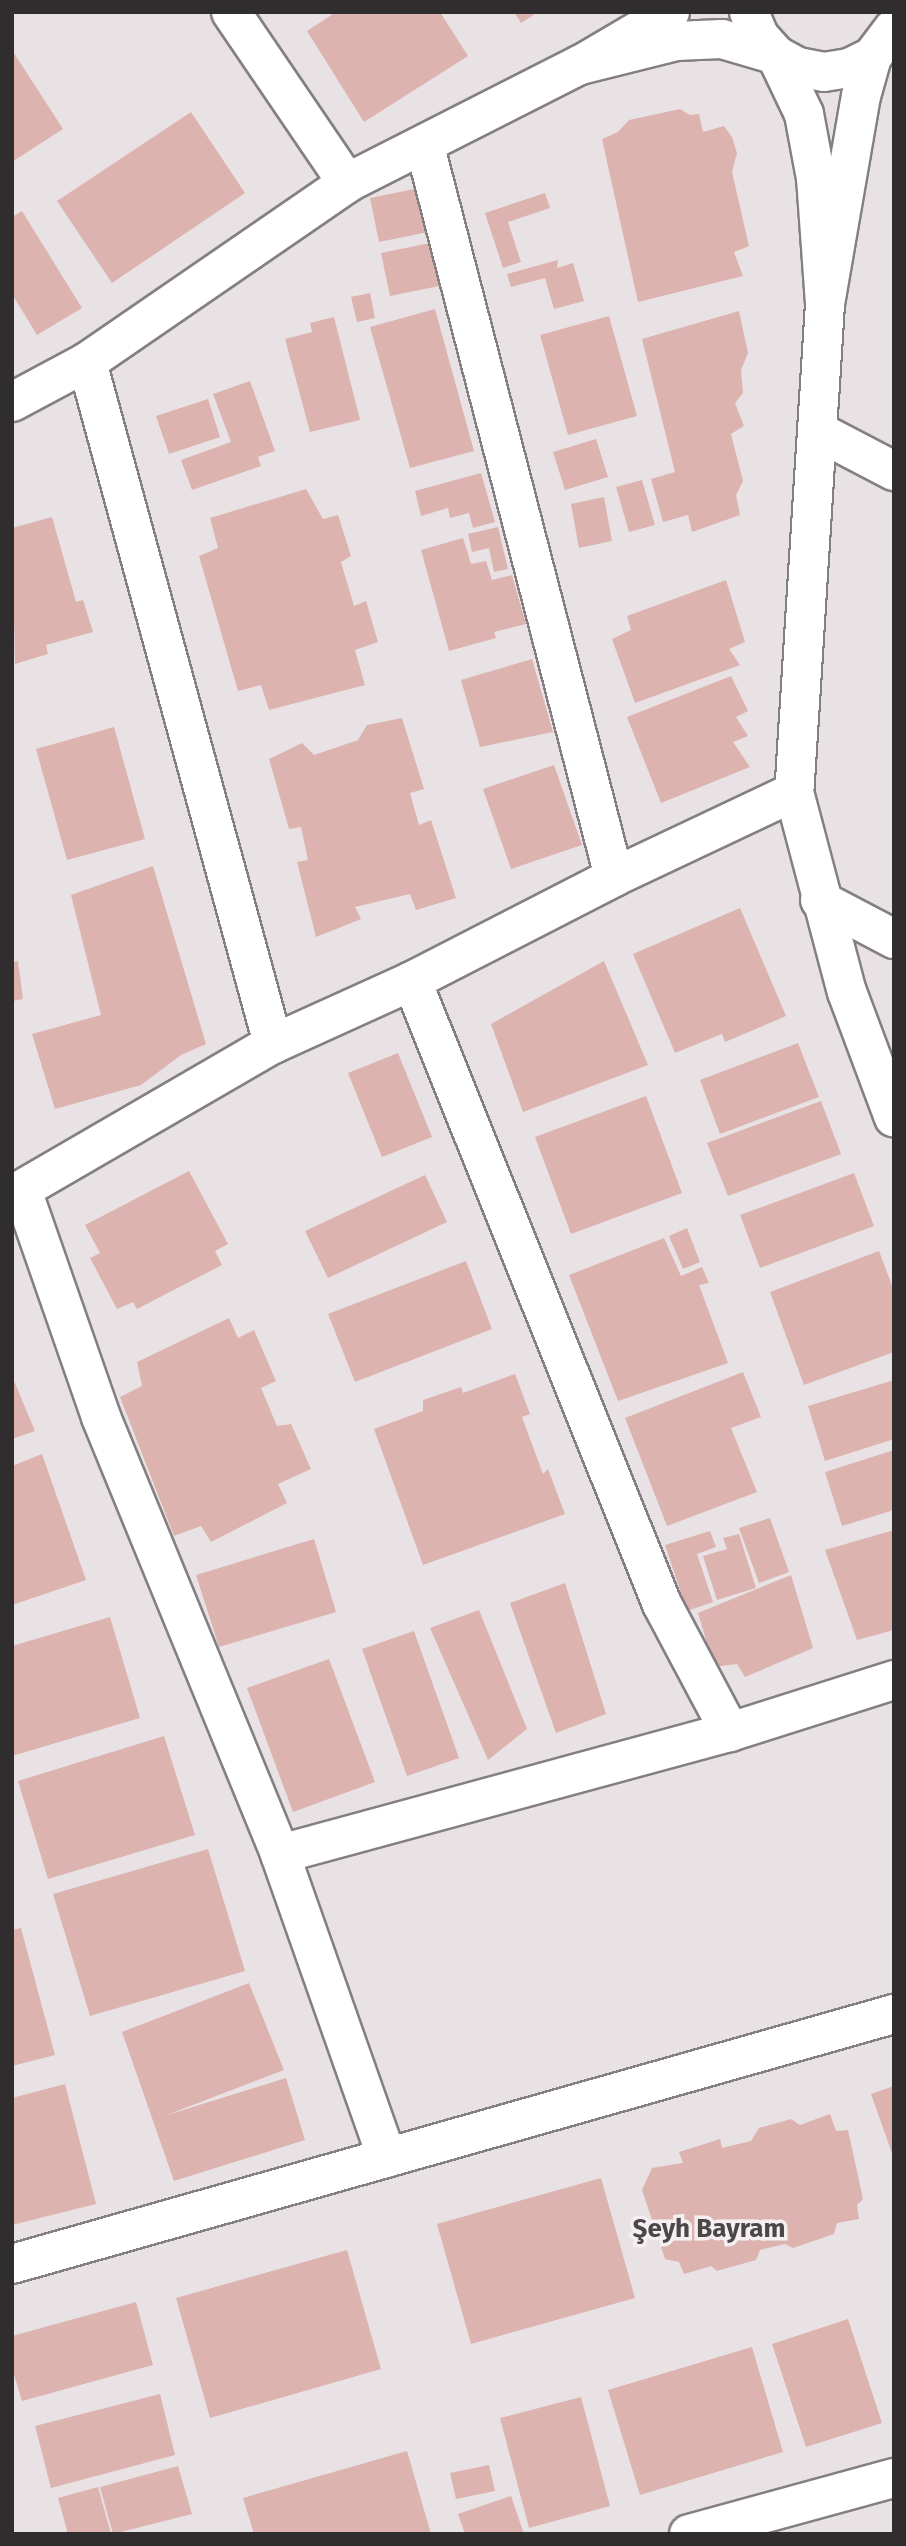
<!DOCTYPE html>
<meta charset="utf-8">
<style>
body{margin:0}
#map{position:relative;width:906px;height:2546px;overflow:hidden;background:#e8e2e5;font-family:"Fira Sans",sans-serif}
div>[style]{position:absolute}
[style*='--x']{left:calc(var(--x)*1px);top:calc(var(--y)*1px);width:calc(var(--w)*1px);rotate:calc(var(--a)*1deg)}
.building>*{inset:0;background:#ddb3b0}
.roads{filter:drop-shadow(2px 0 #847f81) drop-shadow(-2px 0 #847f81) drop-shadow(0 2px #847f81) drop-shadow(0 -2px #847f81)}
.minor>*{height:38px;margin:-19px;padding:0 19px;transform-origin:19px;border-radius:19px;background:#fff}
.tertiary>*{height:38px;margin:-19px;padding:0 19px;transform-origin:19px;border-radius:19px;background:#fff}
span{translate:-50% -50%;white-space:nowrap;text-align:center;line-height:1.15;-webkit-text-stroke:7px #f5eff2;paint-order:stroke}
.district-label{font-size:26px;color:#4b4749;font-weight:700}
.frame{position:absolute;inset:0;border:14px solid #2f2d2e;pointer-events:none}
</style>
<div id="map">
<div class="building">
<div style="clip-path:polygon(336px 12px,440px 12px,468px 56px,364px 122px,307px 31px)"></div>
<div style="clip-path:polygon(514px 12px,538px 12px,521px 23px)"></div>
<div style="clip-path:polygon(12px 50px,63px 129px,12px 162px)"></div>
<div style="clip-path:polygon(680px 109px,690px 115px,699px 114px,703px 132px,724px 126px,732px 137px,737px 153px,732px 172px,749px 246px,734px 252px,743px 276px,638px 302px,602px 139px,618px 132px,629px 120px)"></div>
<div style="clip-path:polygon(191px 112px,245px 193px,112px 283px,57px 201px)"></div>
<div style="clip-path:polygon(434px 185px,443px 229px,379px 242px,370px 198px)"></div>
<div style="clip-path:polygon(545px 193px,550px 208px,508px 222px,521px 262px,503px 268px,485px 213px)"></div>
<div style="clip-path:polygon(22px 211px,82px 308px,37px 335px,12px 294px,12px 217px)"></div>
<div style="clip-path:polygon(445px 240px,454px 283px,390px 296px,381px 253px)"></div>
<div style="clip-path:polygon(558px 260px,557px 268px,573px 263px,584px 301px,554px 309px,545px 278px,511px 287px,507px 274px)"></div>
<div style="clip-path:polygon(370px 293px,375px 318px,357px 322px,351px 297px)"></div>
<div style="clip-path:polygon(435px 309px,474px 451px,410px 468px,370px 327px)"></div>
<div style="clip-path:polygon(739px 311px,748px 353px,741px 370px,743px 393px,735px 403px,744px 426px,731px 434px,743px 481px,736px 495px,740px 515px,692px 532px,688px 515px,663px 522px,651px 479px,675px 472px,642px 339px)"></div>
<div style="clip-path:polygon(609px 316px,637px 416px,568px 435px,540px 335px)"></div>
<div style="clip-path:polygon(334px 317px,360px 420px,310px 432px,285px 339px,312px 332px,310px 323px)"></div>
<div style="clip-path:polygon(250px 381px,275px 451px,258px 457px,261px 466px,192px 490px,181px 460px,231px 442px,213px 394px)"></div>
<div style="clip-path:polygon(208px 399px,220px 437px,169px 454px,156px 416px)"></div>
<div style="clip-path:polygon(596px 439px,608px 477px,565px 490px,553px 452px)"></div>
<div style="clip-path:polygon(481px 473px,495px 522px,473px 528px,469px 513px,450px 518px,448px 508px,421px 516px,415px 491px)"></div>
<div style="clip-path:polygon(642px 480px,655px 525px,629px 532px,616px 487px)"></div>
<div style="clip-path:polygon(306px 489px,323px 519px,338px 515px,351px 556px,341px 562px,354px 606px,366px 601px,378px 642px,355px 650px,365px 685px,269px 710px,261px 685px,238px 691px,199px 556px,218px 548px,210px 518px)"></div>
<div style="clip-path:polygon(604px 497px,612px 541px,579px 548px,571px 504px)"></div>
<div style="clip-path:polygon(52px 517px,76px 602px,83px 600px,93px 632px,46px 645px,48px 654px,15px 664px,12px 528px)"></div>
<div style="clip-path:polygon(498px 527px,508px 569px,494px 572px,489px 548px,472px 552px,468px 534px)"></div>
<div style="clip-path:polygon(463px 538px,471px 564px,486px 561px,492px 580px,512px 575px,526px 624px,494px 632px,496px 638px,449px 651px,421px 550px)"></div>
<div style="clip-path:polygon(726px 580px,745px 642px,729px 649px,740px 665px,635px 703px,612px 639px,631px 630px,627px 616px)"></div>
<div style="clip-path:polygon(532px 659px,553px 732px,480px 747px,461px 680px)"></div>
<div style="clip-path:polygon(731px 676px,748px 711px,736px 717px,748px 736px,733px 742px,750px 767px,661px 803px,627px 717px)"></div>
<div style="clip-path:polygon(402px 718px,424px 789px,410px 793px,419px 825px,431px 820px,456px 898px,416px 910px,410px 894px,355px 907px,361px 919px,316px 937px,297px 862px,308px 860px,301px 827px,289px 829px,269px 759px,302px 743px,314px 755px,358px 740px,367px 725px)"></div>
<div style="clip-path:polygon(114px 727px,145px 839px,67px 860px,36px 749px)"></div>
<div style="clip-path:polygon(554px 765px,582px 845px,511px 869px,483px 789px)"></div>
<div style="clip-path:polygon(153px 866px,206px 1044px,181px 1055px,141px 1085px,55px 1109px,32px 1034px,101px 1015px,71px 895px)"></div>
<div style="clip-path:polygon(740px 908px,786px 1016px,725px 1042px,722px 1034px,675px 1053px,633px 954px)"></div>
<div style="clip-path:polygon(18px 961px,23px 999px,12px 1001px,12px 962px)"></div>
<div style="clip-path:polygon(604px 961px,648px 1065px,523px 1112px,491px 1024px)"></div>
<div style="clip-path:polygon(798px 1043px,819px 1097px,720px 1134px,700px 1080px)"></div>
<div style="clip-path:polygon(398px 1053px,432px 1137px,382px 1157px,348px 1073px)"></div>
<div style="clip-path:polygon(646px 1096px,682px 1193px,571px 1234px,535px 1137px)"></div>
<div style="clip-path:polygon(821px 1101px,841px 1154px,728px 1196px,707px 1143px)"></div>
<div style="clip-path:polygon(189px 1171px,228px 1244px,215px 1251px,222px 1265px,137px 1309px,133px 1302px,117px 1309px,90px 1258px,100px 1253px,85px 1225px)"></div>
<div style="clip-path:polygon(854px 1173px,874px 1226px,760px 1268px,740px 1215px)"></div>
<div style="clip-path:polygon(425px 1175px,447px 1222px,328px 1278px,305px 1231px)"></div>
<div style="clip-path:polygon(687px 1228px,700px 1262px,683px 1269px,669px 1236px)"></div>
<div style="clip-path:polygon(664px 1238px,681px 1276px,702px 1267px,709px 1283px,699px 1285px,728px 1363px,618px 1401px,569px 1275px)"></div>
<div style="clip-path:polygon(879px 1251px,894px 1291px,894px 1352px,804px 1385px,770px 1292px)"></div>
<div style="clip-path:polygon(466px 1261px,492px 1329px,355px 1382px,328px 1314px)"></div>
<div style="clip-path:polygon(229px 1318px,238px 1338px,254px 1330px,276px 1381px,261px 1388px,277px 1426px,291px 1424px,311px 1469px,278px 1484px,287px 1503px,211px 1542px,201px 1526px,174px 1536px,120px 1397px,142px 1386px,137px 1362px)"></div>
<div style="clip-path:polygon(743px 1372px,761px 1417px,731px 1428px,757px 1492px,667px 1526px,625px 1418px)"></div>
<div style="clip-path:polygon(515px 1374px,530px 1414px,522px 1417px,543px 1474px,548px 1469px,565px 1514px,423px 1565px,374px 1429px,423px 1411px,423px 1400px,461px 1387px,463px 1393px)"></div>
<div style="clip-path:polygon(12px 1376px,35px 1431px,12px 1439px)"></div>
<div style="clip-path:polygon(894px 1380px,894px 1439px,825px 1461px,808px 1406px)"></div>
<div style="clip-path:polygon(894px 1450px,894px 1510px,842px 1526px,825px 1472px)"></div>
<div style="clip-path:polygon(42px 1454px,86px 1580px,12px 1605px,12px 1466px)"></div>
<div style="clip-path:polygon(770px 1518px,789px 1572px,759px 1583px,739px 1528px)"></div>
<div style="clip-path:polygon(894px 1530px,894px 1630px,857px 1640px,825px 1550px)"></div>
<div style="clip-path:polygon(710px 1531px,716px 1547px,697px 1554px,713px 1602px,687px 1611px,665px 1545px)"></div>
<div style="clip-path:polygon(739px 1534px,756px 1588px,717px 1600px,703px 1556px,727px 1549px,723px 1538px)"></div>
<div style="clip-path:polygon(314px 1539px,336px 1612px,219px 1647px,196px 1575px)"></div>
<div style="clip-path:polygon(791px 1575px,813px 1648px,745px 1677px,737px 1664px,714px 1667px,698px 1613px)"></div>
<div style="clip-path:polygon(565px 1583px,606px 1714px,556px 1733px,510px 1603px)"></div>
<div style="clip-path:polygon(479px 1610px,527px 1729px,488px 1760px,430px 1628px)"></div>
<div style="clip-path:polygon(110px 1617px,140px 1718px,12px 1756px,12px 1646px)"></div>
<div style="clip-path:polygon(414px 1631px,459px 1758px,407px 1776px,362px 1649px)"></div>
<div style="clip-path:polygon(329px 1659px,375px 1782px,293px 1812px,247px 1688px)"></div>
<div style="clip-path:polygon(164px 1736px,195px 1835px,48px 1879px,18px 1781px)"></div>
<div style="clip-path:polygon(208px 1849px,245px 1971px,90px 2016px,53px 1894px)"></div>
<div style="clip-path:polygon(21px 1928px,55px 2055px,12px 2066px,12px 1930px)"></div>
<div style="clip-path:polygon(249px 1983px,284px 2070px,164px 2116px,286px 2078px,305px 2140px,174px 2181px,122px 2032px)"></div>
<div style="clip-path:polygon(65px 2084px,96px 2204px,12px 2225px,12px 2098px)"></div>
<div style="clip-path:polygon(894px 2086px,894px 2156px,893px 2156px,871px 2094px)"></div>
<div style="clip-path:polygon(830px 2114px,836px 2131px,848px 2130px,863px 2199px,857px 2205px,859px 2219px,837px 2223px,834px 2234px,793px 2248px,785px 2244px,760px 2250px,756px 2260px,717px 2271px,711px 2266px,684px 2274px,679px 2262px,665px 2259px,642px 2190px,652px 2168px,683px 2163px,679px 2152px,720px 2139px,722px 2148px,751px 2141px,759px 2128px,791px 2119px,800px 2125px)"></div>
<div style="clip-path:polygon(601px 2178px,635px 2298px,471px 2344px,437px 2224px)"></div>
<div style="clip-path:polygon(347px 2250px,381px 2369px,210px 2418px,176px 2298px)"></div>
<div style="clip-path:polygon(136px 2302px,153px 2365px,22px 2401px,12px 2368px,12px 2336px)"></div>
<div style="clip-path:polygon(848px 2319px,882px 2423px,806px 2447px,772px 2344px)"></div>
<div style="clip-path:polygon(752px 2347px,783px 2452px,640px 2495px,608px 2390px)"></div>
<div style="clip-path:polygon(160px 2394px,175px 2455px,51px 2488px,35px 2426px)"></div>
<div style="clip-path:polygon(581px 2397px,610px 2506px,529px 2528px,500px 2418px)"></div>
<div style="clip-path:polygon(407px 2451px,431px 2534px,254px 2534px,243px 2498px)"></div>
<div style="clip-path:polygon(489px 2465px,495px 2491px,456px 2499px,450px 2473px)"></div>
<div style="clip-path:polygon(178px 2466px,192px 2514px,113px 2534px,100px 2487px)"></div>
<div style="clip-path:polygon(98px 2487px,111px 2534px,68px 2534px,58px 2498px)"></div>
<div style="clip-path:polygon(511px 2496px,524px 2534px,465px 2534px,458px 2514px)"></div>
</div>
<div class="roads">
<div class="minor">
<div style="--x:231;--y:12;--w:207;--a:55.8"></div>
<div style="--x:776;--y:55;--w:65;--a:64.6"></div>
<div style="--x:804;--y:114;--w:65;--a:79.4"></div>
<div style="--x:816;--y:178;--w:126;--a:85.9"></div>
<div style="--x:825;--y:304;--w:211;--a:-80.2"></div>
<div style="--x:861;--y:96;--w:41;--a:-74.2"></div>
<div style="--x:425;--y:147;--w:754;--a:75.48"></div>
<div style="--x:825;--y:304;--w:489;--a:93.6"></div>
<div style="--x:794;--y:792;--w:207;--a:75.2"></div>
<div style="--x:847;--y:992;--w:134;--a:69.5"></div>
<div style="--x:87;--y:362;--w:707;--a:74.74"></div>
<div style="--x:819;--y:432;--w:85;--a:27.5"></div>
<div style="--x:820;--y:900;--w:84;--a:27.8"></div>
<div style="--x:412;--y:981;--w:671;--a:68.14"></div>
<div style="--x:662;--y:1604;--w:145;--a:62"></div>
<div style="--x:22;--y:1190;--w:240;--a:70.8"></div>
<div style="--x:101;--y:1417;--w:472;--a:67.7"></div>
<div style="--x:280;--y:1854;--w:322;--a:70.6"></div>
<div style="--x:12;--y:1195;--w:302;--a:-30.1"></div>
<div style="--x:273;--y:1044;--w:153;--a:-24.4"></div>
<div style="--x:412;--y:981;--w:227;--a:-27.2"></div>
<div style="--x:614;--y:877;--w:199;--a:-25.3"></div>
<div style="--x:280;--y:1854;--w:466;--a:-15.2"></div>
<div style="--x:730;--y:1732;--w:172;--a:-17.6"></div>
<div style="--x:12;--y:2264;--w:917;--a:-15.83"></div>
<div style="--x:689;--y:2534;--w:213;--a:-15.3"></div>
</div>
<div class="tertiary">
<div style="--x:670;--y:12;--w:104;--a:149.5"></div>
<div style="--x:580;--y:65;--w:99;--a:-14"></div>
<div style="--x:676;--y:41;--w:46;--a:-2.5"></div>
<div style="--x:722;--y:39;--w:56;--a:16.5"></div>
<div style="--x:749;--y:12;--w:26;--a:67"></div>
<div style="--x:759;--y:36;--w:25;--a:48"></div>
<div style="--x:776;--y:55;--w:25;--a:29"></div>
<div style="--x:798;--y:67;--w:26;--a:11"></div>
<div style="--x:824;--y:72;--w:25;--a:-9"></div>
<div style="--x:849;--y:68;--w:25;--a:-26"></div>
<div style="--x:872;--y:57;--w:36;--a:-53"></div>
<div style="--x:12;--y:402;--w:85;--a:-28.1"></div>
<div style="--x:87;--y:362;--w:316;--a:-34.5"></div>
<div style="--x:347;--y:183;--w:261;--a:-26.9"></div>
</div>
</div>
<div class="district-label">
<span style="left:709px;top:2229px">Şeyh Bayram</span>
</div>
<div class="frame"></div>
</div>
